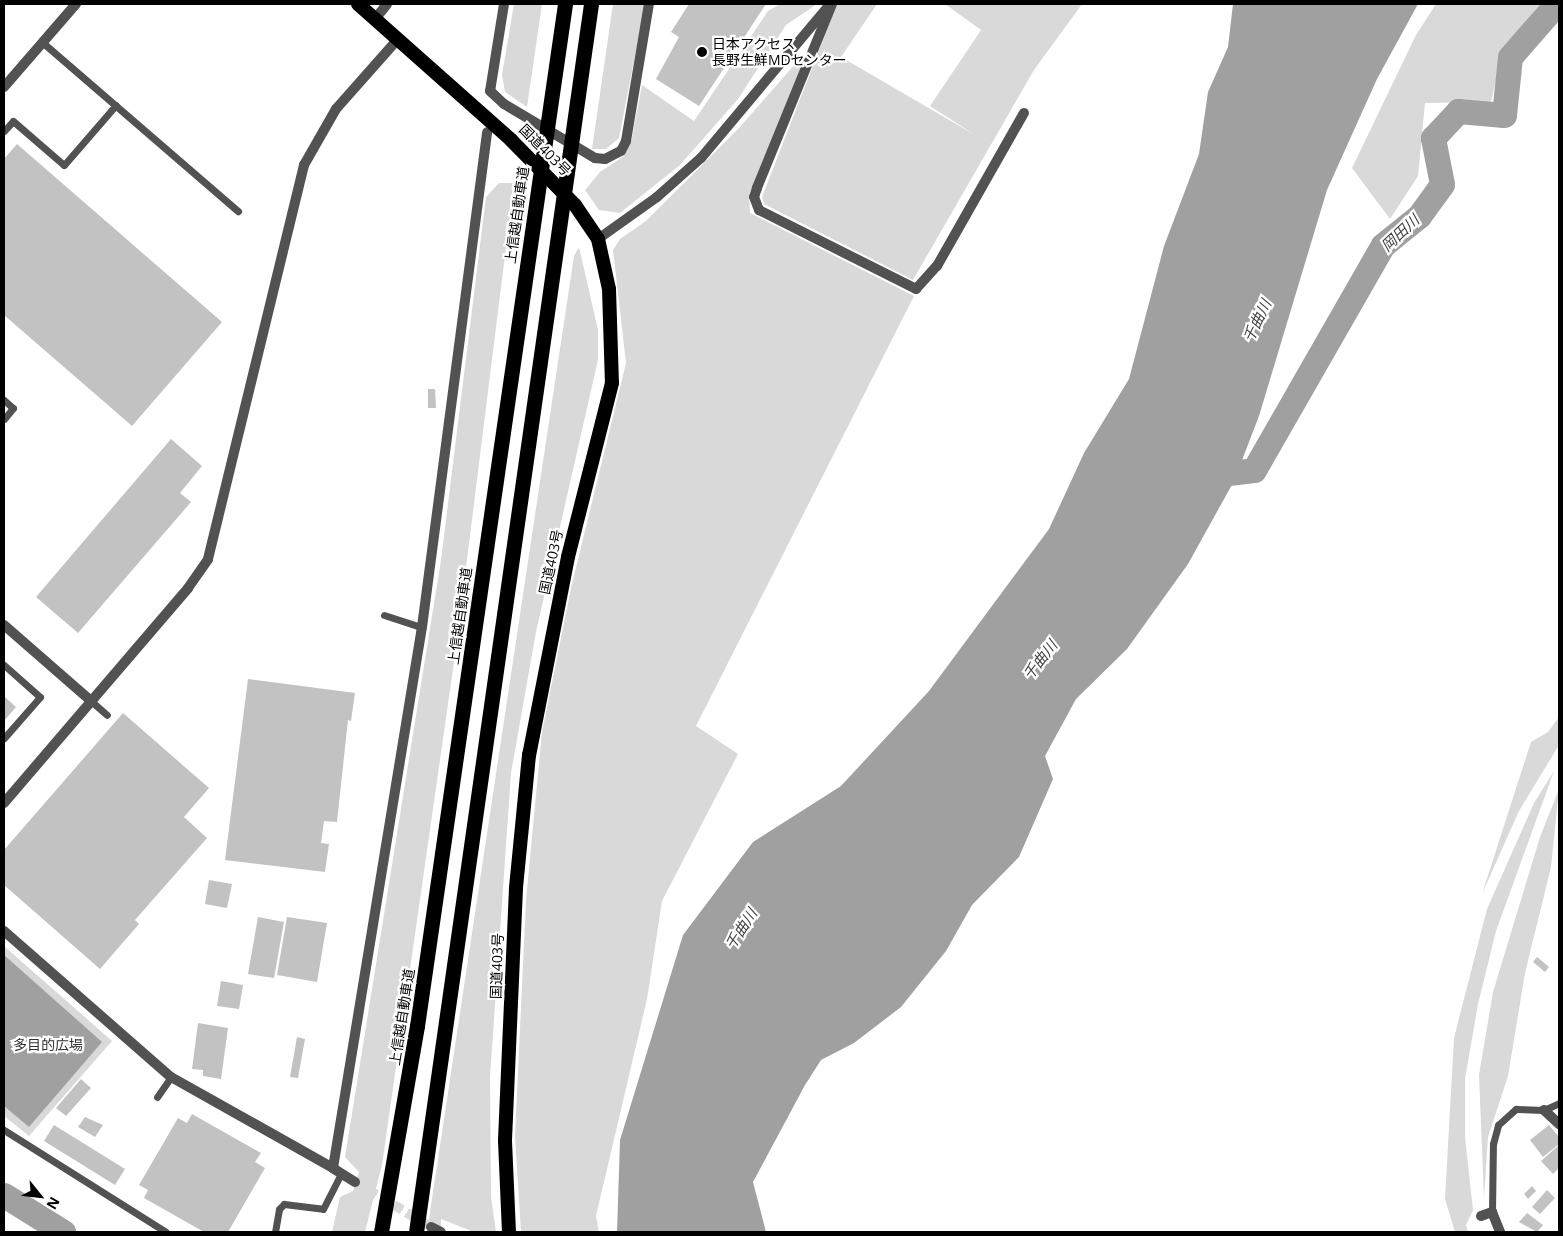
<!DOCTYPE html>
<meta charset="utf-8">
<style>
body{margin:0}
#map{position:relative;width:1563px;height:1236px;overflow:hidden;background:#fff;font-family:"Open Sans","Noto Sans JP",sans-serif}
div>[style]{position:absolute}
[style*='--x']{left:calc(var(--x)*1px);top:calc(var(--y)*1px);width:calc(var(--w)*1px);rotate:calc(var(--a)*1deg)}
.green>*{inset:0;background:#d9d9d9}
.water>*{inset:0;background:#a0a0a0}
.river>*{height:25px;margin:-12.5px;padding:0 12.5px;transform-origin:12.5px;border-radius:12.5px;background:#a0a0a0}
.building>*{inset:0;background:#c2c2c2}
.minor-tunnel>*{height:10px;margin-top:-5px;transform-origin:0;background:repeating-linear-gradient(90deg,#d9d9d9 0 10px,transparent 0 15px)}
.service>*{height:7px;margin:-3.5px;padding:0 3.5px;transform-origin:3.5px;border-radius:3.5px;background:#525252}
.minor>*{height:10px;margin:-5px;padding:0 5px;transform-origin:5px;border-radius:5px;background:#525252}
.tertiary>*{height:10px;margin:-5px;padding:0 5px;transform-origin:5px;border-radius:5px;background:#525252}
.trunk>*{height:14px;margin:-7px;padding:0 7px;transform-origin:7px;border-radius:7px;background:#000}
.motorway>*{height:15px;margin:-7.5px;padding:0 7.5px;transform-origin:7.5px;border-radius:7.5px;background:#000}
.dots>*{width:14px;height:14px;translate:-50% -50%;box-sizing:border-box;border:2px solid #fff;border-radius:50%}
span{translate:-50% -50%;white-space:nowrap;text-align:center;line-height:1.15;-webkit-text-stroke:4.5px #fff;paint-order:stroke}
.poi-label{font-size:14px;color:#000}
.left{translate:0 -50%;text-align:left}
.street-label{font-size:14px;color:#000}
.park-label{font-size:14px;color:#303030}
.water-label{font-size:15px;color:#414141;font-style:italic}
.frame{position:absolute;inset:0;border:5px solid #000;pointer-events:none}
.north{position:absolute;left:15px;top:1171px;width:50px;height:50px;-webkit-text-stroke:4px #fff;paint-order:stroke;rotate:119deg;font-size:14px;font-weight:700;line-height:20px;text-align:center;color:#000}
.north::after{content:'';display:block;margin:auto;width:18px;height:22px;background:#000;clip-path:polygon(50% 0,100% 100%,50% 72%,0 100%)}
</style>
<div id="map">
<div class="green">
<div style="clip-path:polygon(514px 4px,542px 4px,527px 107px,505px 92px,502px 75px)"></div>
<div style="clip-path:polygon(613px 4px,645px 4px,619px 138px,606px 149px,592px 149px)"></div>
<div style="clip-path:polygon(780px 4px,817px 4px,786px 25px,738px 99px,680px 165px,620px 213px,599px 210px,585px 190px,600px 172px,624px 156px,632px 138px,642px 85px,694px 121px,768px 11px)"></div>
<div style="clip-path:polygon(837px 4px,877px 4px,841px 57px,975px 135px,930px 106px,981px 30px,945px 4px,1082px 4px,1034px 70px,913px 280px,764px 204px,762px 197px)"></div>
<div style="clip-path:polygon(1436px 4px,1540px 4px,1503px 49px,1491px 102px,1425px 103px,1418px 176px,1390px 219px,1352px 168px,1416px 35px)"></div>
<div style="clip-path:polygon(803px 55px,806px 61px,749px 194px,750px 213px,914px 296px,696px 726px,738px 754px,662px 901px,647px 999px,596px 1216px,599px 1232px,521px 1232px,515px 1136px,526px 900px,542px 732px,571px 588px,626px 363px,613px 250px,620px 239px,646px 221px,740px 127px)"></div>
<div style="clip-path:polygon(499px 183px,514px 183px,456px 648px,382px 1165px,365px 1232px,332px 1232px,340px 1197px,353px 1191px,359px 1172px,345px 1157px,441px 560px,486px 197px)"></div>
<div style="clip-path:polygon(579px 247px,598px 330px,598px 360px,536px 632px,511px 773px,490px 1077px,491px 1197px,496px 1232px,474px 1232px,441px 1219px,441px 1232px,427px 1232px,574px 256px)"></div>
<div style="clip-path:polygon(1559px 717px,1559px 745px,1519px 811px,1482px 894px,1531px 742px,1548px 732px)"></div>
<div style="clip-path:polygon(1554px 771px,1496px 931px,1478px 1004px,1465px 1079px,1465px 1137px,1473px 1210px,1466px 1225px,1468px 1232px,1455px 1232px,1445px 1199px,1454px 1038px,1487px 909px,1534px 803px)"></div>
<div style="clip-path:polygon(1559px 789px,1551px 867px,1525px 973px,1508px 1076px,1488px 1137px,1484px 1199px,1479px 1075px,1493px 992px,1540px 837px)"></div>
<div style="clip-path:polygon(4px 946px,112px 1041px,29px 1136px,4px 1116px)"></div>
</div>
<div class="water">
<div style="clip-path:polygon(1233px 4px,1418px 4px,1377px 79px,1327px 190px,1259px 416px,1234px 481px,1188px 564px,1127px 649px,1076px 699px,1045px 756px,1053px 779px,1019px 857px,972px 905px,946px 951px,901px 1007px,854px 1043px,821px 1060px,805px 1085px,753px 1182px,766px 1232px,617px 1232px,620px 1140px,683px 935px,753px 842px,841px 786px,929px 691px,1049px 529px,1084px 453px,1129px 379px,1164px 246px,1199px 154px,1208px 92px,1228px 47px)"></div>
<div style="clip-path:polygon(4px 955px,102px 1042px,29px 1127px,4px 1106px)"></div>
</div>
<div class="river">
<div style="--x:1203;--y:476;--w:51;--a:-6.7"></div>
<div style="--x:1254;--y:470;--w:259;--a:-60.2"></div>
<div style="--x:1383;--y:245;--w:46;--a:-38.9"></div>
<div style="--x:1419;--y:216;--w:39;--a:-54"></div>
<div style="--x:1442;--y:184;--w:47;--a:-101.1"></div>
<div style="--x:1433;--y:138;--w:37;--a:-47"></div>
<div style="--x:1458;--y:111;--w:46;--a:5"></div>
<div style="--x:1504;--y:115;--w:58;--a:-84.1"></div>
<div style="--x:1510;--y:57;--w:70;--a:-49"></div>
<div style="--x:4;--y:1195;--w:70;--a:32.1"></div>
</div>
<div class="building">
<div style="clip-path:polygon(689px 4px,766px 4px,699px 106px,656px 79px,679px 37px,671px 32px)"></div>
<div style="clip-path:polygon(17px 144px,222px 322px,132px 426px,4px 315px,4px 159px)"></div>
<div style="clip-path:polygon(428px 389px,435px 389px,436px 408px,428px 408px)"></div>
<div style="clip-path:polygon(171px 439px,202px 466px,180px 493px,191px 502px,78px 633px,36px 597px)"></div>
<div style="clip-path:polygon(248px 679px,355px 693px,351px 721px,348px 720px,337px 822px,324px 821px,321px 843px,329px 844px,325px 872px,225px 860px)"></div>
<div style="clip-path:polygon(4px 696px,16px 707px,4px 721px)"></div>
<div style="clip-path:polygon(123px 713px,209px 788px,184px 817px,207px 838px,135px 920px,139px 924px,100px 969px,4px 885px,4px 850px)"></div>
<div style="clip-path:polygon(209px 880px,232px 884px,227px 908px,205px 904px)"></div>
<div style="clip-path:polygon(258px 917px,284px 922px,274px 978px,248px 974px)"></div>
<div style="clip-path:polygon(287px 917px,327px 923px,317px 982px,277px 975px)"></div>
<div style="clip-path:polygon(1537px 957px,1549px 967px,1545px 972px,1533px 962px)"></div>
<div style="clip-path:polygon(221px 981px,243px 985px,239px 1009px,217px 1006px)"></div>
<div style="clip-path:polygon(198px 1023px,228px 1028px,221px 1079px,203px 1076px,203px 1070px,192px 1069px)"></div>
<div style="clip-path:polygon(297px 1037px,305px 1039px,298px 1078px,290px 1077px)"></div>
<div style="clip-path:polygon(81px 1079px,91px 1088px,66px 1116px,56px 1108px)"></div>
<div style="clip-path:polygon(192px 1114px,261px 1153px,255px 1162px,265px 1168px,228px 1232px,204px 1232px,144px 1198px,148px 1190px,139px 1185px,178px 1118px,187px 1123px)"></div>
<div style="clip-path:polygon(85px 1117px,103px 1125px,95px 1137px,78px 1127px)"></div>
<div style="clip-path:polygon(54px 1125px,125px 1169px,115px 1185px,44px 1141px)"></div>
<div style="clip-path:polygon(1549px 1125px,1559px 1137px,1559px 1144px,1543px 1157px,1530px 1140px)"></div>
<div style="clip-path:polygon(1559px 1145px,1559px 1168px,1553px 1174px,1541px 1161px)"></div>
<div style="clip-path:polygon(1532px 1186px,1536px 1191px,1528px 1199px,1524px 1194px)"></div>
<div style="clip-path:polygon(1547px 1190px,1555px 1198px,1540px 1214px,1532px 1207px)"></div>
<div style="clip-path:polygon(1527px 1213px,1543px 1225px,1537px 1232px,1519px 1222px)"></div>
</div>
<div class="minor-tunnel">
<div style="--x:355;--y:1182;--w:88;--a:30.6"></div>
</div>
<div class="service">
<div style="--x:42;--y:42;--w:259;--a:40.8"></div>
<div style="--x:4;--y:131;--w:13;--a:-48"></div>
<div style="--x:13;--y:121;--w:67;--a:40.8"></div>
<div style="--x:64;--y:165;--w:79;--a:-49.1"></div>
<div style="--x:4;--y:400;--w:12;--a:42"></div>
<div style="--x:13;--y:408;--w:14;--a:129"></div>
<div style="--x:384;--y:615;--w:40;--a:18"></div>
<div style="--x:4;--y:665;--w:48;--a:41.6"></div>
<div style="--x:40;--y:697;--w:55;--a:131.3"></div>
<div style="--x:91;--y:701;--w:21;--a:41"></div>
<div style="--x:157;--y:1097;--w:24;--a:-55"></div>
<div style="--x:4;--y:1130;--w:191;--a:32.2"></div>
<div style="--x:1492;--y:1212;--w:68;--a:-89.2"></div>
<div style="--x:1493;--y:1144;--w:20;--a:-75"></div>
<div style="--x:1498;--y:1125;--w:24;--a:-42"></div>
<div style="--x:1516;--y:1109;--w:28;--a:2"></div>
<div style="--x:1544;--y:1110;--w:17;--a:-25"></div>
<div style="--x:275;--y:1232;--w:23;--a:-80"></div>
<div style="--x:279;--y:1209;--w:7;--a:-45"></div>
<div style="--x:284;--y:1204;--w:39;--a:7"></div>
<div style="--x:323;--y:1209;--w:39;--a:-63"></div>
</div>
<div class="minor">
<div style="--x:504;--y:4;--w:88;--a:99.1"></div>
<div style="--x:490;--y:91;--w:19;--a:43"></div>
<div style="--x:504;--y:104;--w:106;--a:30.7"></div>
<div style="--x:595;--y:158;--w:10;--a:6"></div>
<div style="--x:605;--y:159;--w:18;--a:-27"></div>
<div style="--x:621;--y:151;--w:11;--a:-63"></div>
<div style="--x:626;--y:141;--w:139;--a:-80.5"></div>
<div style="--x:832;--y:4;--w:199;--a:112.2"></div>
<div style="--x:757;--y:188;--w:9;--a:108"></div>
<div style="--x:754;--y:197;--w:14;--a:69"></div>
<div style="--x:759;--y:210;--w:176;--a:26.7"></div>
<div style="--x:916;--y:289;--w:31;--a:-48"></div>
<div style="--x:937;--y:266;--w:176;--a:-60.4"></div>
<div style="--x:375;--y:19;--w:19;--a:-51"></div>
<div style="--x:598;--y:239;--w:72;--a:-35.4"></div>
<div style="--x:657;--y:197;--w:59;--a:-41.6"></div>
<div style="--x:701;--y:158;--w:196;--a:-50"></div>
<div style="--x:1544;--y:1110;--w:21;--a:43"></div>
<div style="--x:355;--y:1182;--w:26;--a:-148"></div>
<div style="--x:333;--y:1168;--w:548;--a:-80.66"></div>
<div style="--x:422;--y:627;--w:499;--a:-82.5"></div>
<div style="--x:1481;--y:1216;--w:12;--a:-20"></div>
<div style="--x:1492;--y:1212;--w:22;--a:68"></div>
<div style="--x:431;--y:1227;--w:11;--a:27"></div>
</div>
<div class="tertiary">
<div style="--x:4;--y:87;--w:110;--a:-49.1"></div>
<div style="--x:4;--y:625;--w:116;--a:41.1"></div>
<div style="--x:4;--y:803;--w:283;--a:-49.4"></div>
<div style="--x:188;--y:588;--w:35;--a:-55"></div>
<div style="--x:208;--y:559;--w:406;--a:-76.3"></div>
<div style="--x:304;--y:165;--w:64;--a:-60.3"></div>
<div style="--x:336;--y:109;--w:94;--a:-48.5"></div>
<div style="--x:4;--y:931;--w:222;--a:41.2"></div>
<div style="--x:171;--y:1077;--w:186;--a:29.3"></div>
</div>
<div class="trunk">
<div style="--x:358;--y:4;--w:205;--a:41.6"></div>
<div style="--x:511;--y:140;--w:91;--a:45.4"></div>
<div style="--x:575;--y:205;--w:41;--a:55.9"></div>
<div style="--x:598;--y:239;--w:51;--a:77.6"></div>
<div style="--x:609;--y:289;--w:94;--a:88.2"></div>
<div style="--x:612;--y:383;--w:179;--a:104.2"></div>
<div style="--x:568;--y:557;--w:202;--a:101.1"></div>
<div style="--x:529;--y:755;--w:134;--a:95.6"></div>
<div style="--x:516;--y:888;--w:253;--a:92.5"></div>
<div style="--x:505;--y:1141;--w:91;--a:87.5"></div>
</div>
<div class="motorway">
<div style="--x:381;--y:1232;--w:209;--a:-80.1"></div>
<div style="--x:417;--y:1026;--w:1033;--a:-81.76"></div>
<div style="--x:416;--y:1232;--w:1240;--a:-81.89"></div>
</div>
<div class="dots">
<div style="left:702px;top:52px;background:#000"></div>
</div>
<div class="poi-label">
<span class="left" style="left:712px;top:52px">日本アクセス<br>長野生鮮MDセンター</span>
</div>
<div class="street-label">
<span style="left:545px;top:150px;rotate:45deg">国道403号</span>
<span style="left:517px;top:215px;rotate:-82deg">上信越自動車道</span>
<span style="left:551px;top:562px;rotate:-78deg">国道403号</span>
<span style="left:460px;top:616px;rotate:-82deg">上信越自動車道</span>
<span style="left:497px;top:966px;rotate:-88deg">国道403号</span>
<span style="left:402px;top:1017px;rotate:-81deg">上信越自動車道</span>
</div>
<div class="park-label">
<span style="left:48px;top:1045px">多目的広場</span>
</div>
<div class="water-label">
<span style="left:1400px;top:233px;rotate:-43deg">岡田川</span>
<span style="left:1257px;top:321px;rotate:-64deg">千曲川</span>
<span style="left:1040px;top:660px;rotate:-52deg">千曲川</span>
<span style="left:741px;top:929px;rotate:-57deg">千曲川</span>
</div>
<div class="frame"></div>
<div class="north">N</div>
</div>
